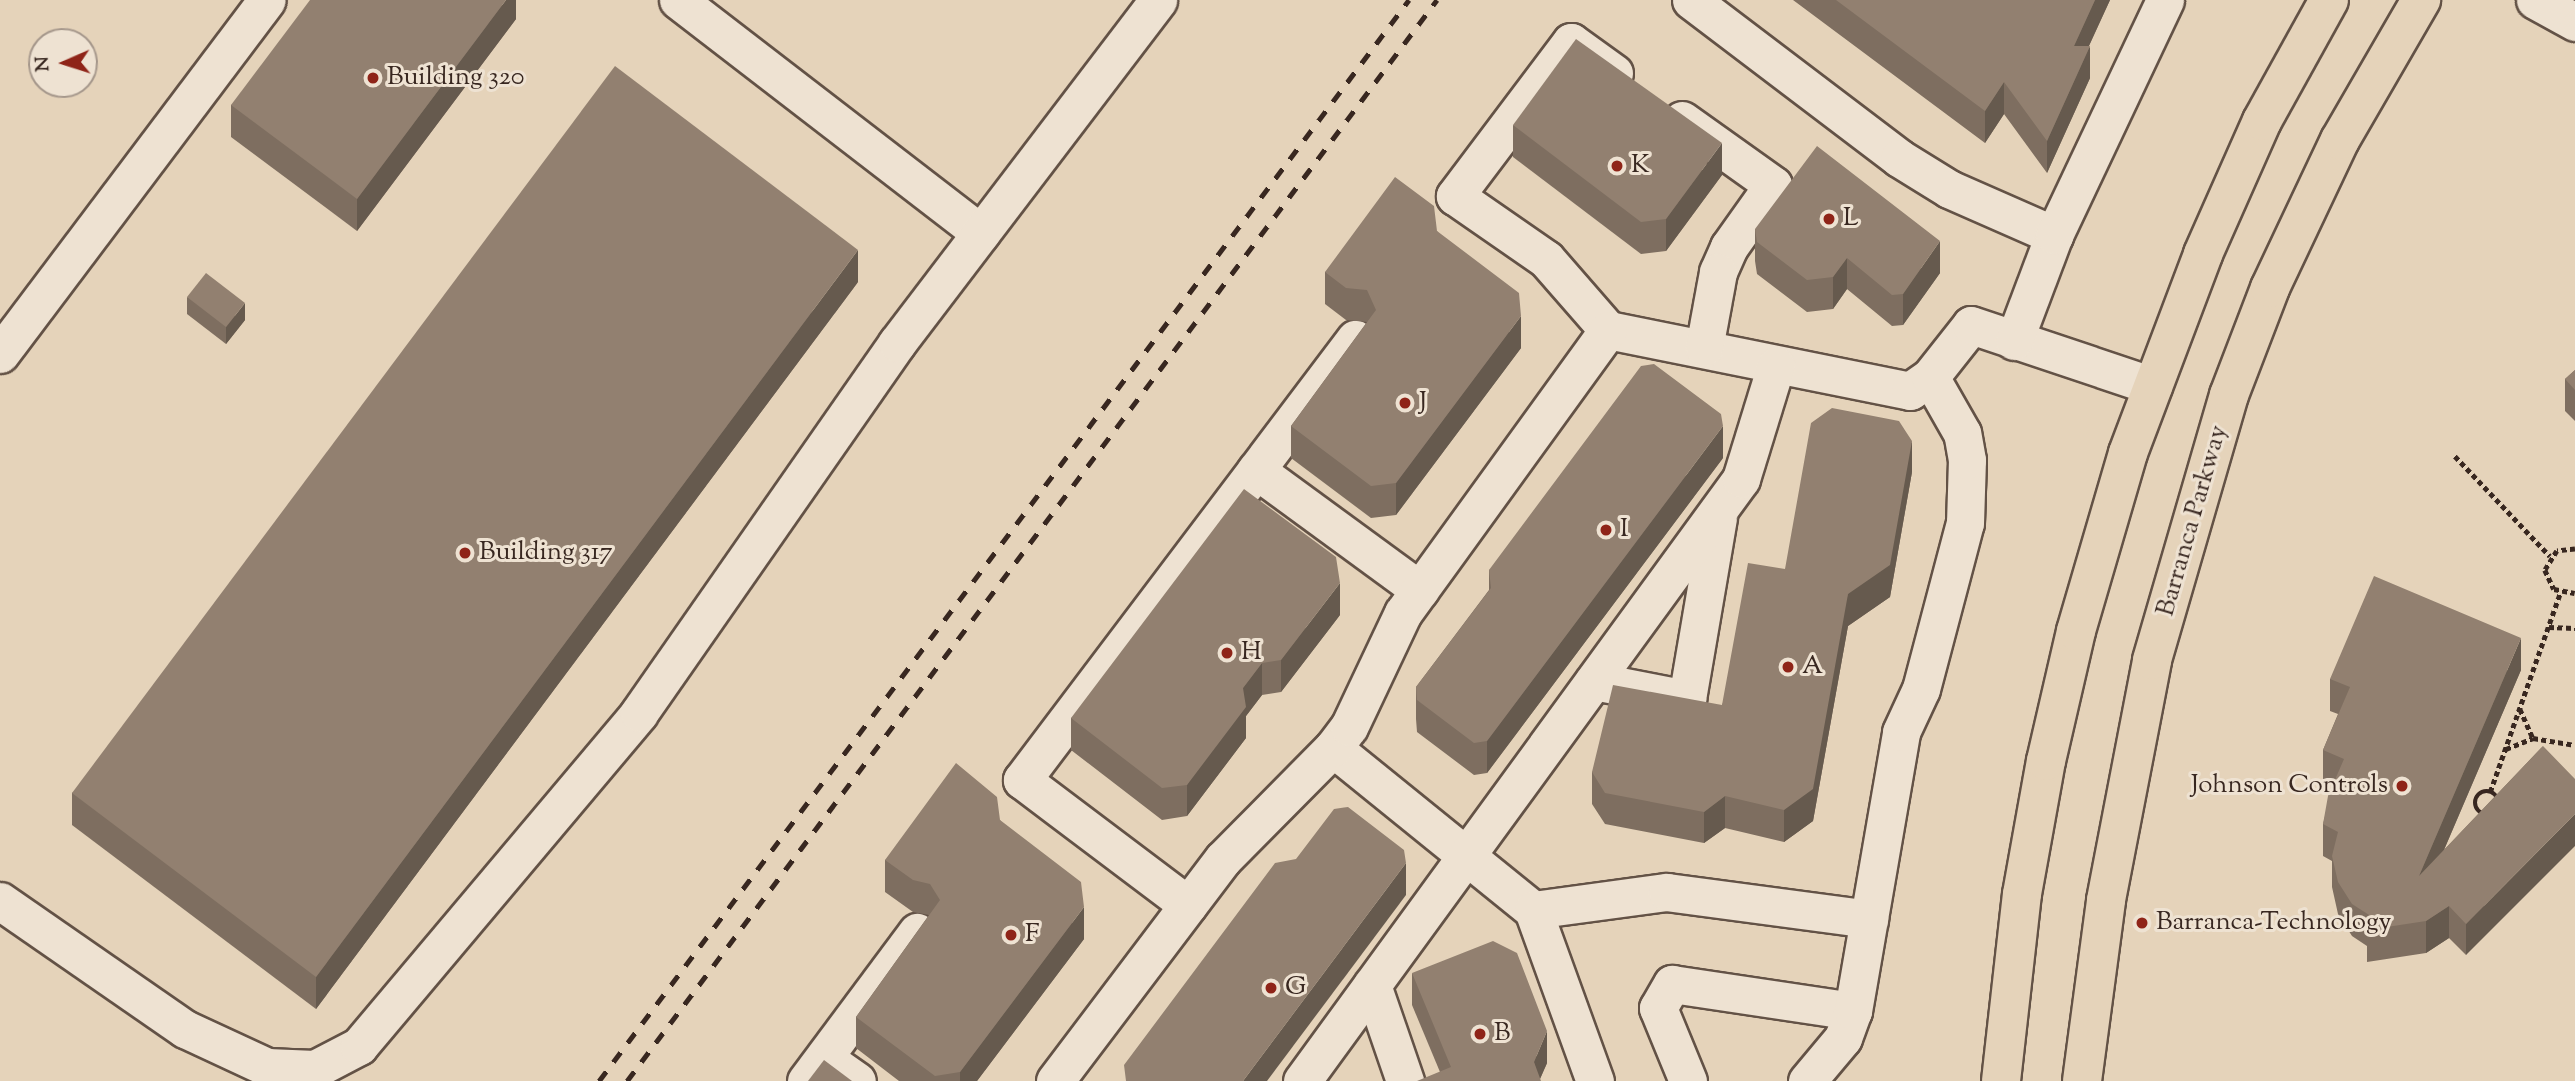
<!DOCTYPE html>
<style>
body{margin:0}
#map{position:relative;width:2575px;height:1081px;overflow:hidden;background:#e5d3ba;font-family:"Sorts Mill Goudy",serif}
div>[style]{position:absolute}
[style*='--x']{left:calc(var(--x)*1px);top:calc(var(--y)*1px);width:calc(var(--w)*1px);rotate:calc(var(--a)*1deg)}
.path>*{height:4.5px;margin-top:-2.25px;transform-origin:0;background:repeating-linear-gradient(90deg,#382720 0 5px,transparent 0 8.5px)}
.path>.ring{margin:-2.25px;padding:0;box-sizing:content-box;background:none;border:4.5px solid #382720;border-radius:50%}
.roads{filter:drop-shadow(2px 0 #635246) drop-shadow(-2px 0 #635246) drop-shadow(0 2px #635246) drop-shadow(0 -2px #635246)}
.minor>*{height:37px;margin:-18.5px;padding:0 18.5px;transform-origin:18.5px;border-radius:18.5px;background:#eee2d2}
.major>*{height:38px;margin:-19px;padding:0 19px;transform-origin:19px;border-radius:19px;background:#e5d3ba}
.rail>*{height:5px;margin-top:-2.5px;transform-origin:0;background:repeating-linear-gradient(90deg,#382720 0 12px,transparent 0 24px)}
.wall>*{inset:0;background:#7e6e60}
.shaded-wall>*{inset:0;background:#665a4e}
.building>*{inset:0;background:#928070}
.dots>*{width:19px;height:19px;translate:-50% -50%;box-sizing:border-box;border:4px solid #eee2d2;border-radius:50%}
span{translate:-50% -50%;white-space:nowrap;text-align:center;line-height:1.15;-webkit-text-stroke:6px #eee2d2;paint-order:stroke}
.poi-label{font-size:26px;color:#382720}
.left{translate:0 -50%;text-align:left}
.right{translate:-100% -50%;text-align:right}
.street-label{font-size:26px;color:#382720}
.north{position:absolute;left:28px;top:28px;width:70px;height:70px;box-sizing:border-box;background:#eee2d2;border:2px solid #a5978b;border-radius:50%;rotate:267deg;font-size:19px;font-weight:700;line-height:28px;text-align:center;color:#382720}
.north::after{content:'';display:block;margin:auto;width:24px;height:32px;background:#8f2418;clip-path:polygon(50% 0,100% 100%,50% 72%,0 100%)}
</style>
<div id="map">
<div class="path">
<div style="--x:2455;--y:456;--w:138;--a:46.5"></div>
<div style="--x:2575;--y:549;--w:18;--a:174"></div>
<div style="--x:2557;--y:551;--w:22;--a:122"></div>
<div style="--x:2545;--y:570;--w:21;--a:65"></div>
<div style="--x:2554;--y:589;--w:21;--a:11"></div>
<div style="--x:2549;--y:627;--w:26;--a:2"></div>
<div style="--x:2520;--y:709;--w:32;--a:66"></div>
<div style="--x:2533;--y:738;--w:43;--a:9.5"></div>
<div style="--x:2506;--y:749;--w:29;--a:-22"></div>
<div class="ring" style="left:2475px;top:791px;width:19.5px;height:19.5px"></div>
<div style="--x:2490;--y:792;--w:211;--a:-70.6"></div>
</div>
<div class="roads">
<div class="minor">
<div style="--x:678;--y:0;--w:382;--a:37.6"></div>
<div style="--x:1691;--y:0;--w:261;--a:37.2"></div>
<div style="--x:1899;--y:158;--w:59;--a:31.8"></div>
<div style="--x:1949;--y:189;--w:115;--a:23.7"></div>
<div style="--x:2535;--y:0;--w:46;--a:28.8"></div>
<div style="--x:1614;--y:73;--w:53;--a:-144.2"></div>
<div style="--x:1571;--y:42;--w:193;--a:127"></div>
<div style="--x:1455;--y:196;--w:111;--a:34.7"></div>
<div style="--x:1546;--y:259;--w:94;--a:48.9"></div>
<div style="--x:1608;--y:330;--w:308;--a:11.4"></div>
<div style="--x:1910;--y:391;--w:24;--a:-35"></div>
<div style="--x:1930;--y:377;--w:66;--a:-51.7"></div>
<div style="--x:1971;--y:325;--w:192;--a:18.5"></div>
<div style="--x:1682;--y:120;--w:112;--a:35.5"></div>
<div style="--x:1773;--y:185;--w:76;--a:125.4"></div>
<div style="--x:1729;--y:247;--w:27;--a:114"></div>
<div style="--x:1718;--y:272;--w:77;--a:100.4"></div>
<div style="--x:2014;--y:341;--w:113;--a:-69.3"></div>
<div style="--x:2054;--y:235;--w:260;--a:-64.7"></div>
<div style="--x:0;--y:354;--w:443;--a:-53"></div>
<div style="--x:1256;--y:470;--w:203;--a:36.2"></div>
<div style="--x:1594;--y:681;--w:95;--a:11"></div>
<div style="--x:1687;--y:699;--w:184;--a:-80.3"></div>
<div style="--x:1333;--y:748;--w:257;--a:39"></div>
<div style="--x:1533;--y:910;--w:182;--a:70.1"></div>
<div style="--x:0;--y:901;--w:225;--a:34.7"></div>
<div style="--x:185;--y:1029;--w:90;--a:24.9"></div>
<div style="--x:267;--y:1067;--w:48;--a:2.4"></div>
<div style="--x:315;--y:1069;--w:50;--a:-27.6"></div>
<div style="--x:359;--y:1046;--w:435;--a:-49.9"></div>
<div style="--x:639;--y:713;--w:451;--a:-55.1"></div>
<div style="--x:897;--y:343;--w:431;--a:-52.7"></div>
<div style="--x:1188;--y:905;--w:208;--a:-143"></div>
<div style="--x:1022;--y:780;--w:553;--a:-52.94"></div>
<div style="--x:1533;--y:910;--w:135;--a:-7.7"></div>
<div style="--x:1667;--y:892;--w:204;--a:7.6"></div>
<div style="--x:1372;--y:985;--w:102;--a:71"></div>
<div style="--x:824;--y:1058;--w:40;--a:34.9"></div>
<div style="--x:806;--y:1081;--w:186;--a:-53.3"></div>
<div style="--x:1055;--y:1081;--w:278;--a:-52.9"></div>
<div style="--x:1223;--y:859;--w:156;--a:-45.3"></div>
<div style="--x:1333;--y:748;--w:26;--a:-53"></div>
<div style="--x:1349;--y:727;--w:126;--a:-64.7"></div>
<div style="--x:1403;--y:613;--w:349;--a:-54.1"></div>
<div style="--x:1302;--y:1081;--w:745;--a:-53.9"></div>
<div style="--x:1741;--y:479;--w:119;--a:-72.9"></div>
<div style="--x:1688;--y:1081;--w:79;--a:-112.3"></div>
<div style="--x:1658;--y:1008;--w:28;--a:-60"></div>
<div style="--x:1672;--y:984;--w:183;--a:8.5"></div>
<div style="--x:1807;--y:1081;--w:56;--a:-50.1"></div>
<div style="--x:1843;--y:1038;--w:29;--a:-70"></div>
<div style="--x:1853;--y:1011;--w:283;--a:-80.2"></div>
<div style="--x:1901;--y:732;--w:47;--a:-65.1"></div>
<div style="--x:1921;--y:689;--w:172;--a:-75.2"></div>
<div style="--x:1965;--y:523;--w:63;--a:-88.2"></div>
<div style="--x:1967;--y:460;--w:27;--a:-100"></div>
<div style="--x:1962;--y:433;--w:64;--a:-119.7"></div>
</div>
<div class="major">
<div style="--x:2001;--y:1081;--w:188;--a:-83.6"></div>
<div style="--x:2022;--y:894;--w:135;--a:-79.8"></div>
<div style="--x:2046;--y:761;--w:133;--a:-77"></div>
<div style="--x:2076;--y:631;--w:185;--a:-73.7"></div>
<div style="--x:2128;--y:453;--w:213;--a:-69.3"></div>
<div style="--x:2203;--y:254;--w:145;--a:-66.1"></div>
<div style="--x:2262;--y:121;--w:138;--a:-61"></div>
<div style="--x:2082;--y:1081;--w:183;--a:-82.4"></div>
<div style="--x:2106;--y:900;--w:244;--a:-79.1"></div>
<div style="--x:2152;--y:660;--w:276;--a:-73.8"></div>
<div style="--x:2229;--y:395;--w:115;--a:-69"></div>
<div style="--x:2270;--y:288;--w:164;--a:-64.7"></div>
<div style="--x:2340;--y:140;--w:162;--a:-59.9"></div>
</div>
</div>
<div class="rail">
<div style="--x:599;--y:1081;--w:1351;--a:-53.16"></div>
<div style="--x:627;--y:1081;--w:1351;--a:-53.16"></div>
</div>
<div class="wall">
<div style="clip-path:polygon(516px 0,516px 19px,357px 231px,231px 137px,231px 105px)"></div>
<div style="clip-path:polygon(1793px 0,2110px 0,2089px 46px,2090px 78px,2047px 173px,2004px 114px,1985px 143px)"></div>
<div style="clip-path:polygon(1513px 125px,1722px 175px,1666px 251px,1641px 254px,1513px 157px)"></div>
<div style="clip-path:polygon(1755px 229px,1940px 273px,1903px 325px,1892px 326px,1847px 289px,1833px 309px,1807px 312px,1757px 274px,1755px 261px)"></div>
<div style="clip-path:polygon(1437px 231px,1521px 348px,1396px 515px,1371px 518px,1291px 458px,1291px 426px,1367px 322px,1346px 320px,1325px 304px,1325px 272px)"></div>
<div style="clip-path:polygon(858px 282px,316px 1009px,72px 825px,72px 793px)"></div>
<div style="clip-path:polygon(187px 297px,245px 320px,226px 344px,187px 314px)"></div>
<div style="clip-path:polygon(2575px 370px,2575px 421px,2565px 411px,2565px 379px)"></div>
<div style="clip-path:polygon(1723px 458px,1487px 773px,1474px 775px,1417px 732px,1416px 719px,1416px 687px,1489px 590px,1489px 570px)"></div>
<div style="clip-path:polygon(1912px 472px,1890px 597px,1848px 626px,1813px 821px,1784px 842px,1725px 828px,1704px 843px,1605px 824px,1592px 804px,1592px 772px,1722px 705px,1785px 569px)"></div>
<div style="clip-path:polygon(1340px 615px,1281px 692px,1262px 695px,1246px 716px,1246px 738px,1187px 816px,1162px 820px,1071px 750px,1071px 718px)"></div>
<div style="clip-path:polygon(2521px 670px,2444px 850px,2543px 746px,2466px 955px,2449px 938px,2426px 953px,2367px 962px,2367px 946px,2352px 936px,2338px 914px,2332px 887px,2332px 861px,2323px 856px,2323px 824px,2333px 786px,2323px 782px,2323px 750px,2338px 714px,2330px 711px,2330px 679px)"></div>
<div style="clip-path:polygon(1000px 820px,1084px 939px,977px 1081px,899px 1081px,856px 1048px,856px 1017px,929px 915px,913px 912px,885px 892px,885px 860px)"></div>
<div style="clip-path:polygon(1412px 973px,1547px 1063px,1540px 1079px,1440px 1072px,1412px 1005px)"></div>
</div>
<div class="shaded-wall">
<div style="clip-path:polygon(506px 0,516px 0,516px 19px,357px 231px,357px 199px)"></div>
<div style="clip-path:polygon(2095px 0,2110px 0,2074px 78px,2074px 46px)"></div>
<div style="clip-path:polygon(2090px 46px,2090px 78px,2047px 173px,2047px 141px)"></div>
<div style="clip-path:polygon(2004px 82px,2004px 114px,1985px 143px,1985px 111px)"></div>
<div style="clip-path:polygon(1722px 143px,1722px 175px,1666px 251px,1666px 219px)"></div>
<div style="clip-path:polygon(1940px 241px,1940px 273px,1903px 325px,1903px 294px)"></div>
<div style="clip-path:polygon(858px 250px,858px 282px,316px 1009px,316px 977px)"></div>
<div style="clip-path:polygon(1847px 258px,1847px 289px,1833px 309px,1833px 277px)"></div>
<div style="clip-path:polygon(245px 303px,245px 320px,226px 344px,226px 327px)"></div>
<div style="clip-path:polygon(1521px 316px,1521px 348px,1396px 515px,1396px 483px)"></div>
<div style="clip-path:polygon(1723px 426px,1723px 458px,1487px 773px,1487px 741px)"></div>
<div style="clip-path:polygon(1912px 441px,1912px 472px,1890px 597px,1848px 626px,1813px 821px,1784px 842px,1784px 810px,1848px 594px)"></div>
<div style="clip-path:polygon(1340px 583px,1340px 615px,1281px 692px,1281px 660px)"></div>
<div style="clip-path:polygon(2521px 638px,2521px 670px,2419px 908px,2419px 876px)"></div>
<div style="clip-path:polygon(1262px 663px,1262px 695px,1246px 716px,1246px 738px,1187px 816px,1187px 785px,1243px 688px)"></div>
<div style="clip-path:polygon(1725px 796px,1725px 828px,1704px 843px,1704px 812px)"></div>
<div style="clip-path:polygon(2575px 814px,2575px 846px,2466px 955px,2466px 924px)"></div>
<div style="clip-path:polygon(1406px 863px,1406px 895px,1267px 1081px,1243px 1081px)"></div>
<div style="clip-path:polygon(2449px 906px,2449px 938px,2426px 953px,2426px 921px)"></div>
<div style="clip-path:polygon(1084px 907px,1084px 939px,977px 1081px,960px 1081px,960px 1072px)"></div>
<div style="clip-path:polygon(1547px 1031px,1547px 1063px,1539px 1081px,1534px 1062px)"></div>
</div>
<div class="building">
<div style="clip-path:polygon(310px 0,506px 0,357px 199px,231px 105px)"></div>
<div style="clip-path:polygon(1836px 0,2095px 0,2074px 46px,2090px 46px,2047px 141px,2004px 82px,1985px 111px)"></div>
<div style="clip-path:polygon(1576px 39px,1722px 143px,1666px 219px,1641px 222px,1513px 125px)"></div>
<div style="clip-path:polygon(615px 66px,858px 250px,316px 977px,72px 793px)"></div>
<div style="clip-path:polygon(1817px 146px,1940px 241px,1903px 294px,1892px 295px,1847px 258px,1833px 277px,1807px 280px,1757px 242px,1755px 229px)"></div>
<div style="clip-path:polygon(1395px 177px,1434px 206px,1437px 231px,1519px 293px,1521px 316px,1396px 483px,1371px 486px,1291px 426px,1376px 310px,1367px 290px,1346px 288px,1325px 272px)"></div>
<div style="clip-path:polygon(206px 273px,245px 303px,226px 327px,187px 297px)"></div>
<div style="clip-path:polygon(1654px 364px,1721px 414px,1723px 426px,1487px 741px,1474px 743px,1417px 700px,1416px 687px,1491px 588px,1489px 570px,1641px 366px)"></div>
<div style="clip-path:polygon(2575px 370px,2575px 390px,2565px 379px)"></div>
<div style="clip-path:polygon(1832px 408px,1899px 421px,1912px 441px,1890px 565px,1848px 594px,1813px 789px,1784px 810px,1725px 796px,1704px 812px,1605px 793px,1592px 772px,1613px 685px,1722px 705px,1748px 563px,1785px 569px,1811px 423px)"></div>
<div style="clip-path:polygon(1244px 489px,1336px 557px,1340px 583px,1281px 660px,1262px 663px,1243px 688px,1246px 707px,1187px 785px,1162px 788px,1071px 718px)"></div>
<div style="clip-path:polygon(2374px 576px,2521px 638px,2419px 876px,2543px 746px,2575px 779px,2575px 814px,2466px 924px,2449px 906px,2426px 921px,2367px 930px,2377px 920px,2352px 904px,2338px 882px,2332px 856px,2338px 832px,2323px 824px,2328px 796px,2344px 759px,2323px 750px,2350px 687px,2330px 679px)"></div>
<div style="clip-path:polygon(956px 763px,997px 797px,1000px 820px,1081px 882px,1084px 907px,960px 1072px,935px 1076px,856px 1017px,940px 900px,930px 884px,913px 880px,885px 860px)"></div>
<div style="clip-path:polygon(1348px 807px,1404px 850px,1406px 863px,1243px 1081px,1126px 1081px,1124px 1065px,1275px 863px,1296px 859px,1334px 809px)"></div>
<div style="clip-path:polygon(1493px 941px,1517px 953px,1547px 1031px,1534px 1062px,1541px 1081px,1417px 1081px,1451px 1067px,1412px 973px)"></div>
<div style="clip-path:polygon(824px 1060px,852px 1081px,808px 1081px)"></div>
</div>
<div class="dots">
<div style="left:373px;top:78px;background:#8f2418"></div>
<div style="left:1617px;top:166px;background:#8f2418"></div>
<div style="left:1829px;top:219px;background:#8f2418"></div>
<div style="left:1405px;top:403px;background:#8f2418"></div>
<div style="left:1606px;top:530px;background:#8f2418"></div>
<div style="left:465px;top:553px;background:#8f2418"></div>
<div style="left:1227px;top:653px;background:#8f2418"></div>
<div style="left:1788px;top:667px;background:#8f2418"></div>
<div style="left:2402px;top:786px;background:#8f2418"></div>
<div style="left:2142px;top:923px;background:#8f2418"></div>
<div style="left:1011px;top:935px;background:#8f2418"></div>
<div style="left:1271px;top:988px;background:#8f2418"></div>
<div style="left:1480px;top:1034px;background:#8f2418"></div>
</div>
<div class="poi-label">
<span class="left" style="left:387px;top:78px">Building 320</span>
<span class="left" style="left:1631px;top:166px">K</span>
<span class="left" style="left:1843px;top:219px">L</span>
<span class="left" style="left:1419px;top:403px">J</span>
<span class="left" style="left:1620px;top:530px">I</span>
<span class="left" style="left:479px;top:553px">Building 317</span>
<span class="left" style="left:1241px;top:653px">H</span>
<span class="left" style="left:1802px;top:667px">A</span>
<span class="right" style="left:2388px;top:786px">Johnson Controls</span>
<span class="left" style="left:2156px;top:923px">Barranca-Technology</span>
<span class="left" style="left:1025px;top:935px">F</span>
<span class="left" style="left:1285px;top:988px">G</span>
<span class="left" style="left:1494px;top:1034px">B</span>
</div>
<div class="street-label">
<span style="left:2193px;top:521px;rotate:-74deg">Barranca Parkway</span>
</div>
<div class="north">N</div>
</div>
